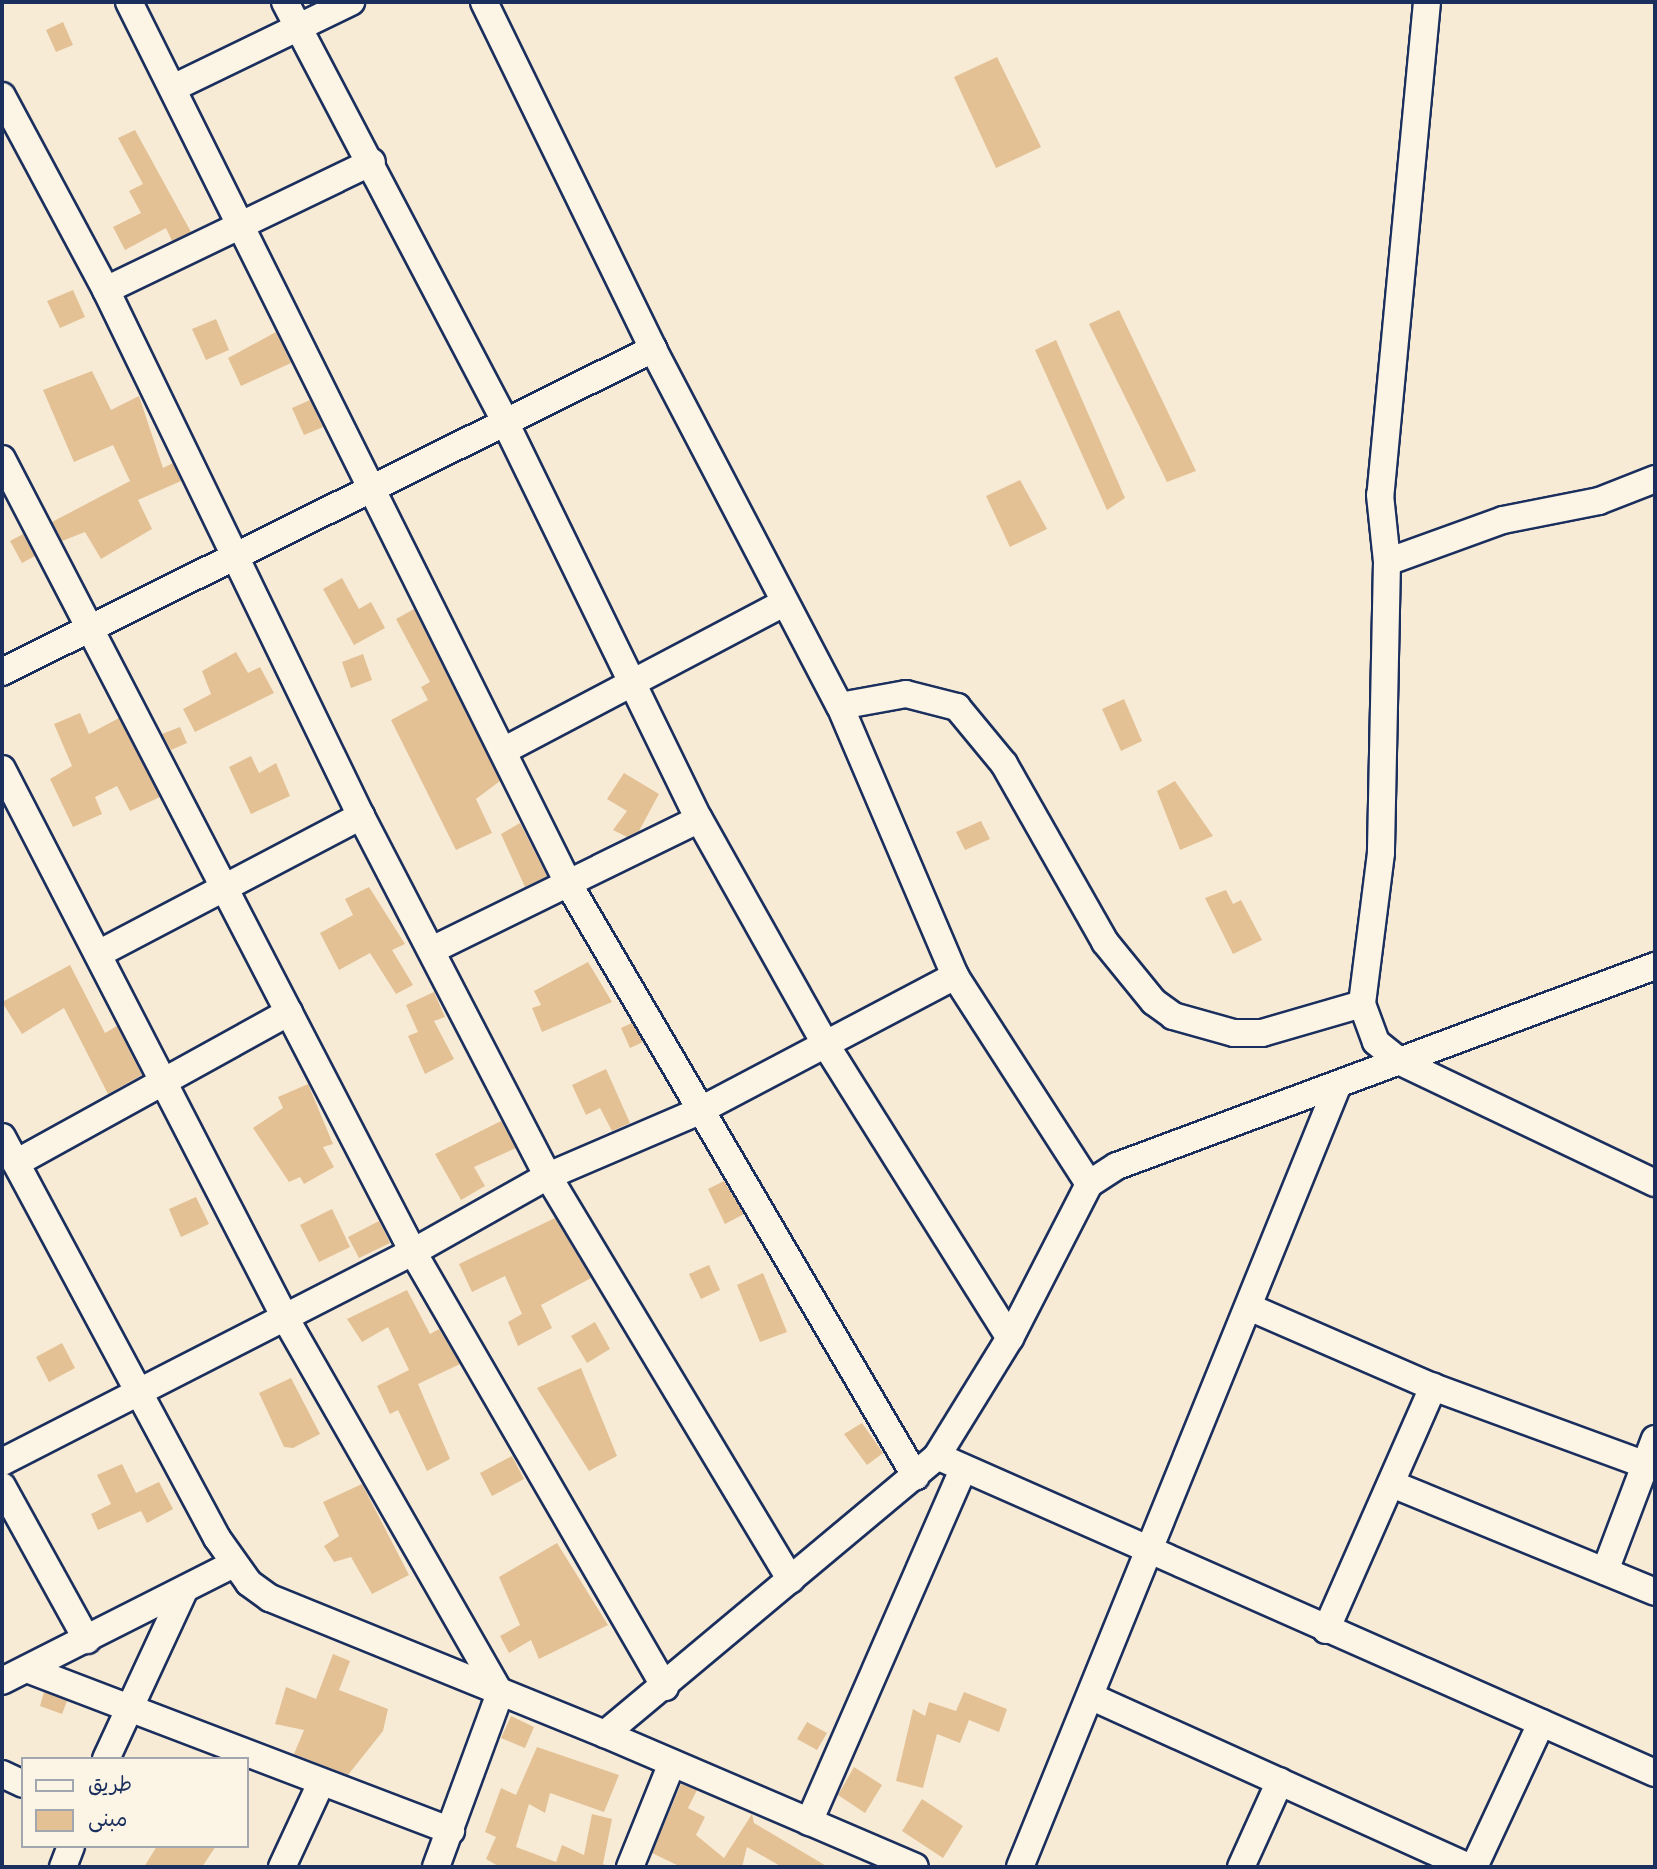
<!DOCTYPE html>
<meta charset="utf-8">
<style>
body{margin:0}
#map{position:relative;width:1657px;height:1869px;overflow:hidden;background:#f7ebd5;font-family:Pangolin,"Playpen Sans Arabic",sans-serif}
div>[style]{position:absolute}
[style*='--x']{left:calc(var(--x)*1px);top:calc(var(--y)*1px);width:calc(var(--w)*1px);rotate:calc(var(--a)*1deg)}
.building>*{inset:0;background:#e3c195}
.roads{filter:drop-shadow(2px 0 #1b2f5e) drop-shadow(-2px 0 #1b2f5e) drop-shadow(0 2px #1b2f5e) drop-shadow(0 -2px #1b2f5e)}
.minor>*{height:26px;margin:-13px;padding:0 13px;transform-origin:13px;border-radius:13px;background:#fcf5e5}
span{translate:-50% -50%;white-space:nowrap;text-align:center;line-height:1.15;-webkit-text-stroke:7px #fcf5e5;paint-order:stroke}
.frame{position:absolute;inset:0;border:4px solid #1b2f5e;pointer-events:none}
.legend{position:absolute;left:21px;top:1757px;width:228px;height:91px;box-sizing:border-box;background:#fcf5e5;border:2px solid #a2a6af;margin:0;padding:9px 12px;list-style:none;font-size:21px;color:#1b2f5e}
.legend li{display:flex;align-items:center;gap:14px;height:35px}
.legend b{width:35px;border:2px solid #a2a6af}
</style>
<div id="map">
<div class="building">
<div style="clip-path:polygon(63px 22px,73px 45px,56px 52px,46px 30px)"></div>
<div style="clip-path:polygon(997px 57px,1041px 147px,996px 168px,954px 77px)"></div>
<div style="clip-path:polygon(135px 130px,191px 232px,172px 241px,166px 228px,125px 250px,113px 227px,141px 213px,129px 191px,143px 184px,118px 138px)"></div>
<div style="clip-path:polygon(73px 290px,85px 317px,60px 328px,47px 301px)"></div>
<div style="clip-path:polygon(1119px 310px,1196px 471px,1167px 482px,1089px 324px)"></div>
<div style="clip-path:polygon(216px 319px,229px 350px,206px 360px,192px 329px)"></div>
<div style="clip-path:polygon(276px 332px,291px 363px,241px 386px,228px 358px)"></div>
<div style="clip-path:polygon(1056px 340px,1125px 498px,1107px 510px,1035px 350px)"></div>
<div style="clip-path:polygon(92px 371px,111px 410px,139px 396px,163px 468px,173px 463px,181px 481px,138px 500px,152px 529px,101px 559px,85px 532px,62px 541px,52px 522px,130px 481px,113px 445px,74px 462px,43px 390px)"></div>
<div style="clip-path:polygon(310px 400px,323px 427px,304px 435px,292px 408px)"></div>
<div style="clip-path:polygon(1020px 480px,1047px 529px,1010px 547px,986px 496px)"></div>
<div style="clip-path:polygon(23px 534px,35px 556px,22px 563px,10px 541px)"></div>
<div style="clip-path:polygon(342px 578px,359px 609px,371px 602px,385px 628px,354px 645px,323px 589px)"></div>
<div style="clip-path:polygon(414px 609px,500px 781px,476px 799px,492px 833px,456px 850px,391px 720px,428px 700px,421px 687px,430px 682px,396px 619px)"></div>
<div style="clip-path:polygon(236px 652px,248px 673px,260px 667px,274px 693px,195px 732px,183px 709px,211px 694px,202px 671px)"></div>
<div style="clip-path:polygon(363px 654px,372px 680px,351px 688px,342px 662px)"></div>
<div style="clip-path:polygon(1124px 699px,1142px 741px,1121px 751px,1102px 709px)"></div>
<div style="clip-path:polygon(80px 713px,89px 734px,119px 718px,160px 797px,130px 811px,117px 786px,95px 797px,102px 814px,73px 827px,50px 779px,72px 766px,54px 724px)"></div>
<div style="clip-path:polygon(180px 727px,187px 743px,171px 750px,162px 734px)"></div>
<div style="clip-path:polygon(251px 756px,259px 773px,276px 763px,290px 796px,251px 814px,229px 767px)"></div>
<div style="clip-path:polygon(624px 773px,659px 794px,639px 831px,627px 837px,613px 830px,627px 811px,607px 799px)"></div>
<div style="clip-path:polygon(1175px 781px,1213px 836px,1180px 850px,1157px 791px)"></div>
<div style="clip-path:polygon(981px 821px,990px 839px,965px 850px,956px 832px)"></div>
<div style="clip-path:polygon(520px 823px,547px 876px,525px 887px,501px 834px)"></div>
<div style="clip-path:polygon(369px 887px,405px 944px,392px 950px,413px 985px,396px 994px,370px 953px,339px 970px,320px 933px,353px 915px,345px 899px)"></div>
<div style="clip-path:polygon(1226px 890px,1233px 904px,1241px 900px,1262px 940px,1233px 954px,1205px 898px)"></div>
<div style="clip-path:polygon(588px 962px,612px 1002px,542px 1032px,532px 1008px,541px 1005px,534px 991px)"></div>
<div style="clip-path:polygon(70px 965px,105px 1033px,117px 1026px,142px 1075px,108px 1094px,64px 1008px,22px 1034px,2px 1002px)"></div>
<div style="clip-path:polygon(434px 992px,445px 1017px,434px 1021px,454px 1059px,425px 1074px,408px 1036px,418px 1032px,406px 1005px)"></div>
<div style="clip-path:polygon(632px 1023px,643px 1042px,630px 1048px,621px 1028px)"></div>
<div style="clip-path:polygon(606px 1069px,630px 1123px,612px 1131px,600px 1108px,586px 1115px,572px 1085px)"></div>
<div style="clip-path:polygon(308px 1084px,333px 1144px,323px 1147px,334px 1167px,304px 1184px,300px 1177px,289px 1182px,253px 1128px,283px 1108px,278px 1097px)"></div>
<div style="clip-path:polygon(501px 1121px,516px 1148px,474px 1167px,485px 1186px,461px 1200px,435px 1154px)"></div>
<div style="clip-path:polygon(724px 1181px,744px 1214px,725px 1224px,708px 1189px)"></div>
<div style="clip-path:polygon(196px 1197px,209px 1224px,181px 1237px,169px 1209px)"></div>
<div style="clip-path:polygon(332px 1209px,350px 1247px,319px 1262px,300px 1225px)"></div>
<div style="clip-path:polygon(555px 1218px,591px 1278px,541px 1305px,552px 1328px,518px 1346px,508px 1322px,522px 1314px,505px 1276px,472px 1292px,459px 1264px)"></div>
<div style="clip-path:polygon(379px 1221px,390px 1243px,359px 1258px,348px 1237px)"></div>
<div style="clip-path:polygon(709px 1265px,720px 1290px,701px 1299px,689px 1274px)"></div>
<div style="clip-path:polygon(763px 1273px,787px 1332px,760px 1342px,737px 1285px)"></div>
<div style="clip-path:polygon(407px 1290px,430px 1334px,439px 1329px,460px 1364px,418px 1384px,450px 1459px,427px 1471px,398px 1410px,390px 1414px,377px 1386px,409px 1370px,388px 1327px,362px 1342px,347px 1319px)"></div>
<div style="clip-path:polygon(595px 1322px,610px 1349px,587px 1363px,571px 1336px)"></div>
<div style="clip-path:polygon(62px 1343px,75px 1368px,49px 1382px,36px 1357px)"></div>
<div style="clip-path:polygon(581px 1368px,617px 1456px,589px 1471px,537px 1388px)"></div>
<div style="clip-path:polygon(291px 1378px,320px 1434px,293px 1448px,284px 1447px,259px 1393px)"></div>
<div style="clip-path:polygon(862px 1423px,883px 1453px,867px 1465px,844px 1434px)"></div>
<div style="clip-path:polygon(512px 1456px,524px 1479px,492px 1496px,480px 1473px)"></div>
<div style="clip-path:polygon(122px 1464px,136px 1493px,159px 1482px,173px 1509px,147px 1523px,141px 1511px,98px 1530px,91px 1514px,111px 1504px,97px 1475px)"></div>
<div style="clip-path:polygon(362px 1484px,409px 1575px,372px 1594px,351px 1557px,334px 1562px,324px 1546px,339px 1536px,323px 1502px)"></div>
<div style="clip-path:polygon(557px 1543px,608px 1625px,539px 1659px,531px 1640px,509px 1653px,500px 1636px,520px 1625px,499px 1577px)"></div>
<div style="clip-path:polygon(333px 1654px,350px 1661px,339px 1690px,388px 1709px,383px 1731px,348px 1775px,294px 1754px,304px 1730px,275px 1724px,286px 1687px,316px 1699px)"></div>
<div style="clip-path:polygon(44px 1692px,67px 1701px,62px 1714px,40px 1706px)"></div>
<div style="clip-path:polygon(964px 1692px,1007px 1709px,999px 1732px,969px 1720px,960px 1743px,937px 1734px,923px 1788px,896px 1781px,913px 1709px,925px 1716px,929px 1702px,956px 1711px)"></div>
<div style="clip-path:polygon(511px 1716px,534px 1727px,525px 1748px,501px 1738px)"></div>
<div style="clip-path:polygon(807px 1722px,827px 1733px,817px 1750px,797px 1739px)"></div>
<div style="clip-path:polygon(537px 1747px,619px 1775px,604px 1812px,550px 1793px,545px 1813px,529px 1804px,516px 1847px,556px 1862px,562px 1845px,584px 1855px,592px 1814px,612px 1819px,603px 1864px,611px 1867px,500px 1867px,486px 1859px,496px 1837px,485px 1832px,501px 1788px,516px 1795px)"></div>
<div style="clip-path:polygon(854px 1767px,882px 1785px,865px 1813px,838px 1795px)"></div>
<div style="clip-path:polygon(681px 1784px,697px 1790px,688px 1808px,682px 1805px,705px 1817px,696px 1835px,724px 1858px,752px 1814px,754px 1823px,828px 1867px,782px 1867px,747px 1847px,742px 1867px,681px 1867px,652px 1853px)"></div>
<div style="clip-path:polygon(922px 1799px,963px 1826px,943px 1858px,902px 1831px)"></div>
<div style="clip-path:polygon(157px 1846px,216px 1846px,202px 1867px,144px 1867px)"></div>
</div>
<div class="roads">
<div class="minor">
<div style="--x:129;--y:2;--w:984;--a:63.51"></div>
<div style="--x:568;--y:883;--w:688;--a:59.64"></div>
<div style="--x:285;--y:2;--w:472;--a:62.3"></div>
<div style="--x:504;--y:420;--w:444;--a:64"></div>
<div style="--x:699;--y:819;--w:259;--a:60.7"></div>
<div style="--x:826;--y:1045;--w:346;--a:57.9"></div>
<div style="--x:484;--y:2;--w:386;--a:64"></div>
<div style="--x:653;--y:349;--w:403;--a:62.4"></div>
<div style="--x:840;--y:706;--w:293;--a:66.9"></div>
<div style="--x:955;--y:976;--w:247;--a:57.2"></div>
<div style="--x:1427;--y:2;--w:495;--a:95.4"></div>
<div style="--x:1380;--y:495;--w:67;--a:84"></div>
<div style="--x:1387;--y:562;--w:291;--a:91.2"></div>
<div style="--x:1381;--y:853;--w:152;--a:97.2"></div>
<div style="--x:1362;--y:1004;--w:40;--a:69.8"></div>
<div style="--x:1376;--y:1042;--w:32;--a:39"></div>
<div style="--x:1401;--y:1062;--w:281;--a:25.5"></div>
<div style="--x:173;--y:88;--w:198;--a:-25.8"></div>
<div style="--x:2;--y:96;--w:220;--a:61.8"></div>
<div style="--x:106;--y:290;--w:585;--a:64.14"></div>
<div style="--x:361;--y:816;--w:406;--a:62.6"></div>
<div style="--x:548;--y:1176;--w:471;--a:59"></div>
<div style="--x:106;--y:290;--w:295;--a:-25.7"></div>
<div style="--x:2;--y:459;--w:893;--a:62.6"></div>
<div style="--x:413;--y:1252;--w:503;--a:59.92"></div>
<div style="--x:1387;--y:562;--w:123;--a:-19.9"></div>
<div style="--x:1503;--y:520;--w:98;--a:-11.2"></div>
<div style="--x:1599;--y:501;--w:60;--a:-21.4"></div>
<div style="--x:2;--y:672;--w:727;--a:-26.39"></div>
<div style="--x:840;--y:706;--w:67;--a:-10.3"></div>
<div style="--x:906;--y:694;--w:53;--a:14.3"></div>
<div style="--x:957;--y:707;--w:74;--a:50.5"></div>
<div style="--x:1004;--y:764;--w:205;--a:60.4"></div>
<div style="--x:1105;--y:942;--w:77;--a:50.8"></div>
<div style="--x:1154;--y:1002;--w:24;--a:36"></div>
<div style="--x:1173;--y:1016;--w:63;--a:15.6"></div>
<div style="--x:1234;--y:1033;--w:28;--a:0"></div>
<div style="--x:1262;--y:1033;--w:104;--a:-16.2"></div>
<div style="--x:505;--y:750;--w:315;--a:-27.8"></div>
<div style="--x:2;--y:769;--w:613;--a:62.72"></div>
<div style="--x:283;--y:1314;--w:437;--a:60.2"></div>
<div style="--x:500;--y:1693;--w:185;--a:110.2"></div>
<div style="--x:434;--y:949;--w:295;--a:-26.1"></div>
<div style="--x:100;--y:953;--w:295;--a:-27.7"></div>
<div style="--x:2;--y:1137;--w:455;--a:61.8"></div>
<div style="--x:217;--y:1538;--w:55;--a:54.6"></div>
<div style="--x:249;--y:1583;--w:26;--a:36"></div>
<div style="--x:270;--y:1598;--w:362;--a:22.1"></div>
<div style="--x:605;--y:1734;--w:433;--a:-39.9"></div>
<div style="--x:937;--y:1456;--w:139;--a:-58.3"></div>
<div style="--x:1010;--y:1338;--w:173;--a:-62.8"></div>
<div style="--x:1089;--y:1184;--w:33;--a:-33"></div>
<div style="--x:1117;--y:1166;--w:574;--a:-20.39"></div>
<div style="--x:16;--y:1163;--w:312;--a:-28.9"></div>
<div style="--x:1249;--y:1307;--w:201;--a:23.5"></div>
<div style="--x:1433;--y:1387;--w:227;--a:20.1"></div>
<div style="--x:937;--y:1456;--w:785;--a:23.82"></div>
<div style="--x:2;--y:1462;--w:462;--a:-27.1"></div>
<div style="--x:413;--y:1252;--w:155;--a:-29.4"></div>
<div style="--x:548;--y:1176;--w:162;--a:-23.2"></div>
<div style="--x:697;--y:1112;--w:292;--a:-27.8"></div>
<div style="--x:1392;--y:1484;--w:284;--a:22.3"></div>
<div style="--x:2;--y:1486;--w:176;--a:61.1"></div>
<div style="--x:1605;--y:1571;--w:141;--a:-69.3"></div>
<div style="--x:1326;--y:1630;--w:266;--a:-66.2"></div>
<div style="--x:27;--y:1669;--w:454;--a:20.9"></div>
<div style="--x:2;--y:1681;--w:258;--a:-26.8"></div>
<div style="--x:1092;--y:1697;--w:414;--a:24.3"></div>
<div style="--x:605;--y:1734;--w:337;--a:23.2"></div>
<div style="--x:106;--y:1759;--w:187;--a:-65.1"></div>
<div style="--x:2;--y:1774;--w:23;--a:25"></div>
<div style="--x:809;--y:1822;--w:384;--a:-66.4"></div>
<div style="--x:63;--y:1867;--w:22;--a:-69"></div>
<div style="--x:282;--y:1867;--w:90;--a:-65.1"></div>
<div style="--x:630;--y:1867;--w:112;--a:-68"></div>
<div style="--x:1020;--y:1867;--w:842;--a:-67.88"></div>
<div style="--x:1241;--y:1867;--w:94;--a:-65.6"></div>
<div style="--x:1474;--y:1867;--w:159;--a:-65"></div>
</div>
</div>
<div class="frame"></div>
<ul class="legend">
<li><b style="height:9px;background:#fcf5e5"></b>طريق</li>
<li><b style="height:19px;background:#e3c195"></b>مبنى</li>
</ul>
</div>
